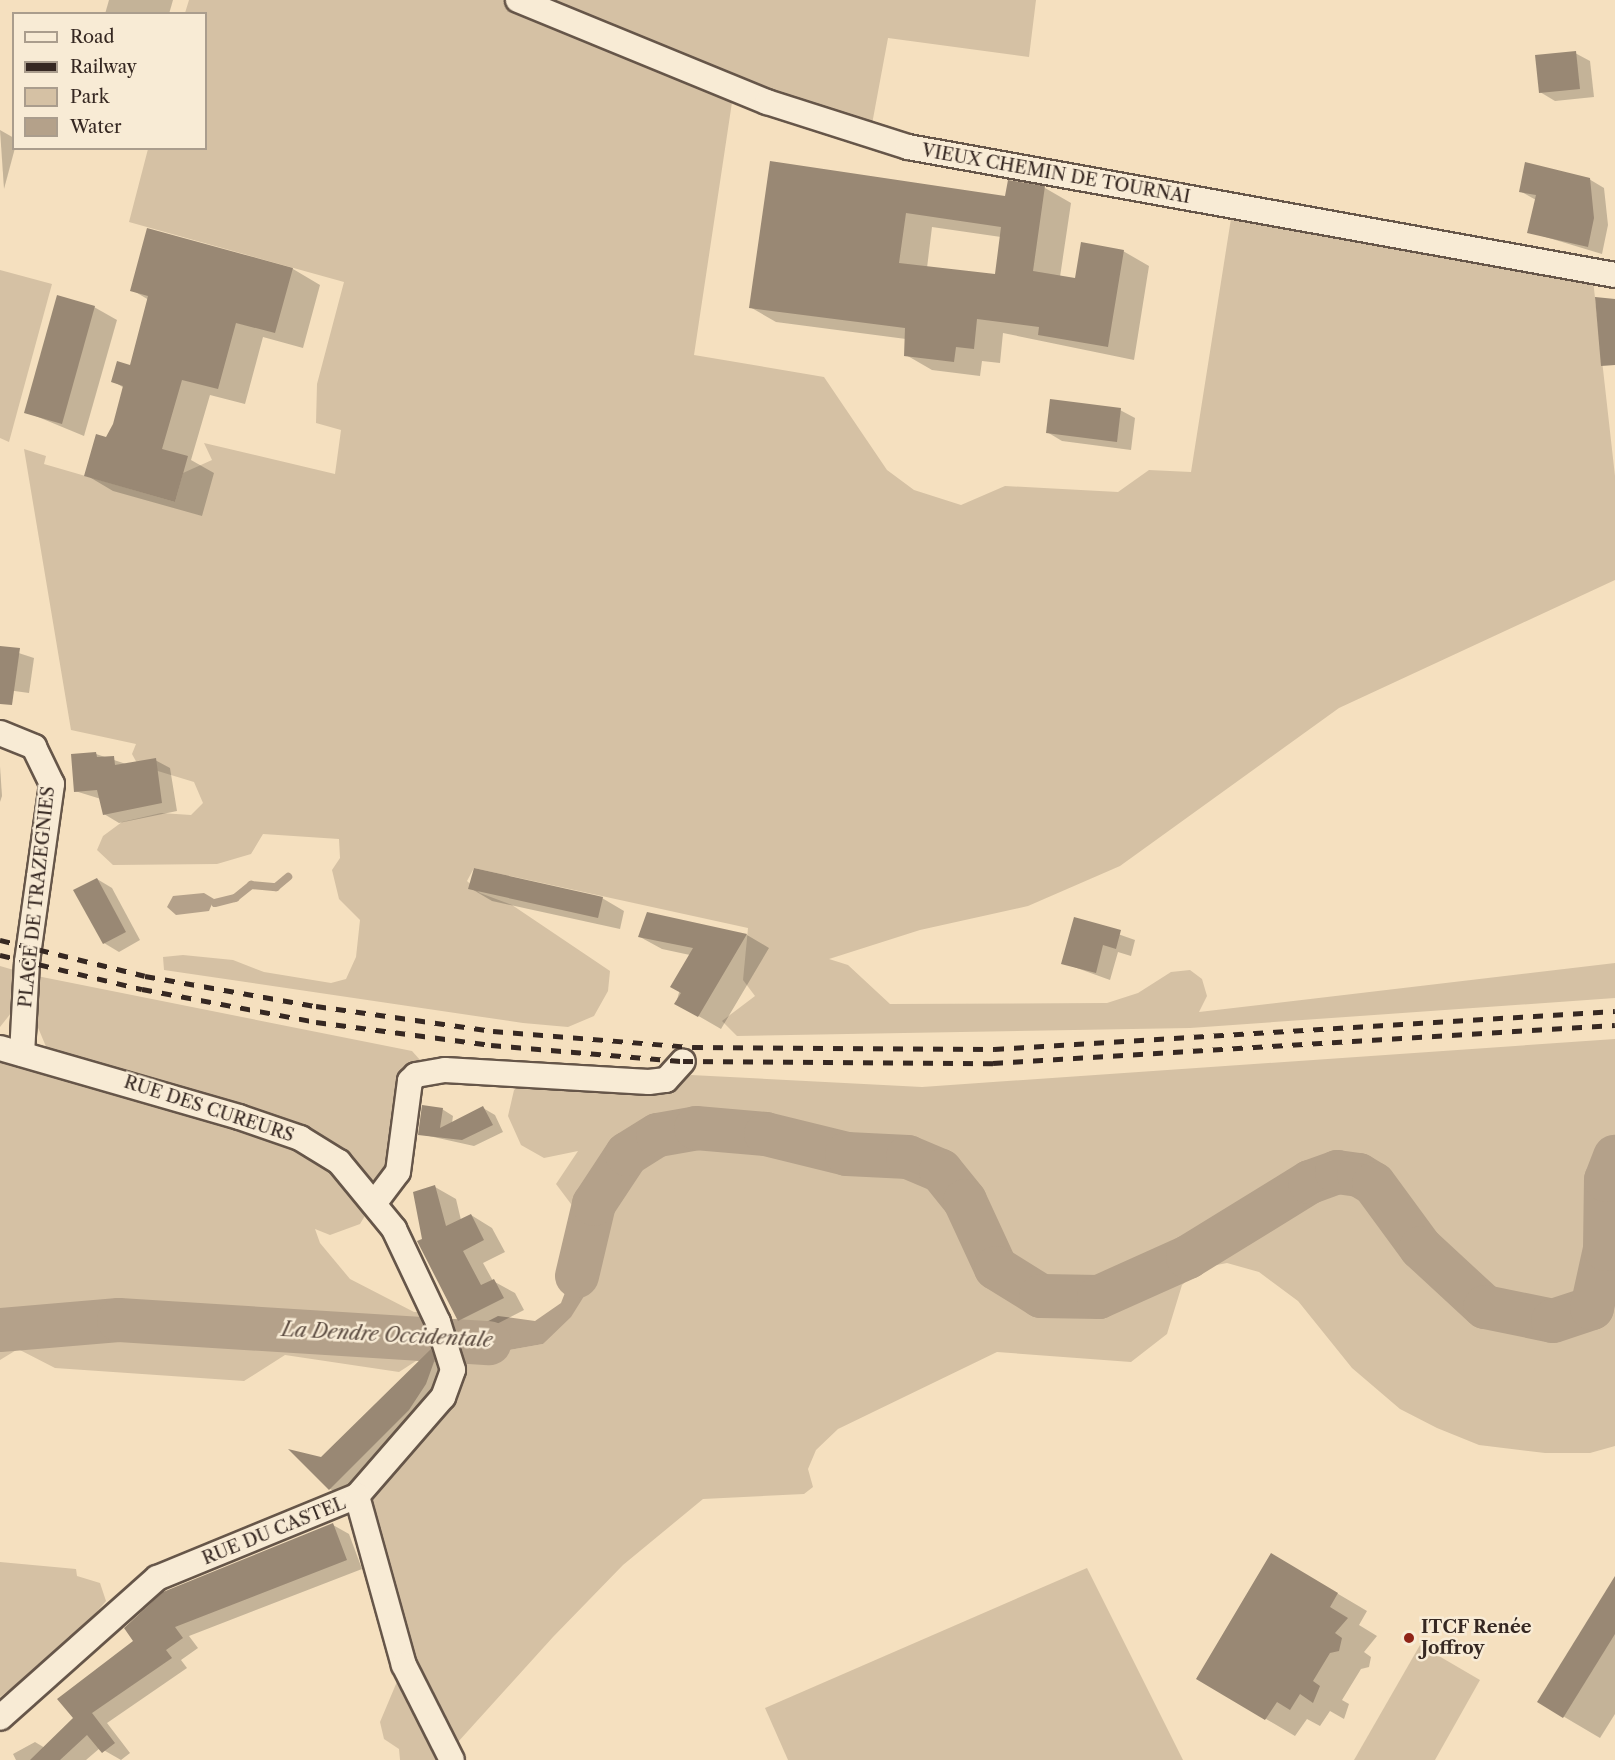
<!DOCTYPE html>
<meta charset="utf-8">
<style>
body{margin:0}
#map{position:relative;width:1615px;height:1760px;overflow:hidden;background:#f5e0bf;font-family:"Libre Caslon Text",serif}
div>[style]{position:absolute}
[style*='--x']{left:calc(var(--x)*1px);top:calc(var(--y)*1px);width:calc(var(--w)*1px);rotate:calc(var(--a)*1deg)}
.green>*{inset:0;background:#d5c1a4}
.water>*{inset:0;background:#b4a18a}
.shadow>*{inset:0;background:#0003}
.stream>*{height:8px;margin:-4px;padding:0 4px;transform-origin:4px;border-radius:4px;background:#b4a18a}
.river>*{height:44px;margin:-22px;padding:0 22px;transform-origin:22px;border-radius:22px;background:#b4a18a}
.building>*{inset:0;background:#998874}
.roads{filter:drop-shadow(2px 0 #665649) drop-shadow(-2px 0 #665649) drop-shadow(0 2px #665649) drop-shadow(0 -2px #665649)}
.street>*{height:24px;margin:-12px;padding:0 12px;transform-origin:12px;border-radius:12px;background:#f8ebd5}
.rail>*{height:4.5px;margin-top:-2.25px;transform-origin:0;background:repeating-linear-gradient(90deg,#362822 0 10px,transparent 0 20px)}
.dots>*{width:16px;height:16px;translate:-50% -50%;box-sizing:border-box;border:3px solid #f8ebd5;border-radius:50%}
span{translate:-50% -50%;white-space:nowrap;text-align:center;line-height:1.15;-webkit-text-stroke:5px #f8ebd5;paint-order:stroke}
.street-label{font-size:18px;color:#362822}
.poi-label{font-size:18px;color:#362822;font-weight:700}
.left{translate:0 -50%;text-align:left}
.water-label{font-size:20px;color:#5c4c41;font-style:italic}
.legend{position:absolute;left:12px;top:12px;width:195px;height:138px;box-sizing:border-box;background:#f8ebd5;border:2px solid #aa9d8d;margin:0;padding:8px 10px;list-style:none;font-size:18px;color:#362822}
.legend li{display:flex;align-items:center;gap:12px;height:30px}
.legend b{width:30px;border:2px solid #aa9d8d}
</style>
<div id="map">
<div class="green">
<div style="clip-path:polygon(189px 0,1036px 0,1029px 57px,888px 38px,870px 135px,734px 89px,694px 355px,824px 377px,887px 470px,914px 490px,961px 505px,1005px 486px,1118px 492px,1149px 470px,1191px 472px,1233px 206px,1592px 271px,1615px 476px,1615px 580px,1339px 708px,1120px 866px,1028px 906px,920px 930px,829px 959px,848px 965px,890px 1004px,1107px 1003px,1138px 993px,1171px 972px,1190px 970px,1202px 979px,1207px 996px,1199px 1012px,1615px 963px,1615px 998px,1190px 1028px,737px 1036px,722px 1021px,755px 996px,743px 980px,748px 928px,474px 868px,467px 881px,480px 893px,512px 905px,610px 971px,608px 991px,594px 1016px,568px 1027px,523px 1023px,164px 970px,163px 957px,183px 955px,233px 960px,264px 972px,331px 983px,346px 979px,356px 957px,360px 920px,339px 899px,332px 870px,340px 858px,339px 839px,263px 834px,251px 854px,217px 864px,113px 865px,97px 850px,103px 836px,122px 822px,161px 813px,191px 815px,203px 803px,194px 782px,138px 765px,132px 754px,136px 744px,71px 730px,24px 449px,46px 456px,44px 464px,175px 502px,183px 473px,212px 460px,204px 443px,335px 474px,341px 430px,316px 423px,317px 384px,344px 282px,129px 222px,148px 149px,206px 148px,206px 14px,185px 13px)"></div>
<div style="clip-path:polygon(0 270px,52px 284px,9px 442px,0 438px)"></div>
<div style="clip-path:polygon(0 966px,24px 973px,15px 1008px,0 1027px)"></div>
<div style="clip-path:polygon(37px 976px,412px 1051px,429px 1070px,416px 1075px,403px 1152px,360px 1224px,330px 1235px,315px 1229px,320px 1243px,350px 1279px,414px 1312px,433px 1312px,453px 1360px,543px 1344px,586px 1293px,590px 1219px,580px 1216px,556px 1184px,578px 1151px,544px 1158px,521px 1145px,508px 1116px,514px 1090px,532px 1076px,671px 1087px,691px 1075px,922px 1087px,1615px 1039px,1615px 1446px,1590px 1453px,1545px 1453px,1479px 1445px,1437px 1428px,1400px 1409px,1352px 1368px,1298px 1301px,1259px 1272px,1227px 1263px,1201px 1268px,1182px 1285px,1167px 1334px,1131px 1362px,997px 1352px,838px 1429px,816px 1450px,808px 1469px,813px 1487px,804px 1494px,703px 1499px,623px 1565px,553px 1637px,448px 1753px,452px 1760px,400px 1760px,399px 1749px,384px 1739px,380px 1722px,404px 1665px,370px 1500px,426px 1418px,452px 1360px,416px 1361px,399px 1372px,285px 1355px,244px 1381px,55px 1368px,18px 1349px,0 1360px,0 1048px,57px 1057px,47px 1049px,34px 1018px)"></div>
<div style="clip-path:polygon(0 1562px,76px 1569px,77px 1576px,100px 1583px,106px 1601px,70px 1644px,0 1697px)"></div>
<div style="clip-path:polygon(1087px 1568px,1183px 1760px,788px 1760px,765px 1708px)"></div>
<div style="clip-path:polygon(1420px 1645px,1480px 1680px,1435px 1760px,1354px 1760px)"></div>
</div>
<div class="water">
<div style="clip-path:polygon(204px 893px,214px 899px,209px 911px,176px 915px,167px 907px,173px 896px)"></div>
<div style="clip-path:polygon(580px 1216px,597px 1222px,586px 1293px,571px 1317px,543px 1344px,453px 1360px,442px 1332px,469px 1331px,498px 1316px,535px 1321px,561px 1303px,575px 1267px)"></div>
</div>
<div class="shadow">
<div style="clip-path:polygon(109px 0,173px 0,169px 14px,105px 14px)"></div>
<div style="clip-path:polygon(1575px 53px,1590px 61px,1594px 97px,1555px 101px,1540px 92px)"></div>
<div style="clip-path:polygon(0 130px,14px 138px,15px 148px,4px 189px)"></div>
<div style="clip-path:polygon(evenodd,772px 163px,1007px 198px,1045px 188px,1071px 203px,1060px 277px,1076px 280px,1123px 251px,1149px 266px,1134px 360px,1003px 333px,1000px 363px,982px 361px,980px 376px,932px 370px,906px 355px,906px 339px,776px 322px,750px 307px,772px 163px,932px 227px,1001px 237px,996px 275px,927px 268px,932px 227px)"></div>
<div style="clip-path:polygon(1589px 179px,1604px 188px,1608px 225px,1602px 254px,1529px 232px,1536px 200px,1520px 191px)"></div>
<div style="clip-path:polygon(293px 269px,320px 285px,303px 348px,263px 337px,245px 404px,210px 395px,191px 460px,214px 473px,202px 516px,113px 491px,86px 475px,114px 425px,124px 388px,113px 381px,131px 367px,149px 300px,132px 290px)"></div>
<div style="clip-path:polygon(94px 307px,117px 320px,84px 436px,26px 412px)"></div>
<div style="clip-path:polygon(1120px 410px,1135px 418px,1131px 450px,1062px 441px,1047px 432px)"></div>
<div style="clip-path:polygon(0 647px,34px 658px,29px 693px,0 689px)"></div>
<div style="clip-path:polygon(96px 754px,126px 764px,155px 760px,170px 768px,177px 811px,119px 823px,104px 814px,101px 799px,75px 791px)"></div>
<div style="clip-path:polygon(0 766px,2px 796px,0 802px)"></div>
<div style="clip-path:polygon(97px 879px,112px 888px,140px 940px,119px 952px,104px 943px)"></div>
<div style="clip-path:polygon(470px 888px,602px 898px,624px 911px,620px 929px,492px 901px)"></div>
<div style="clip-path:polygon(648px 914px,747px 935px,769px 948px,721px 1029px,676px 1003px,690px 955px,662px 949px,640px 937px)"></div>
<div style="clip-path:polygon(1075px 919px,1135px 940px,1131px 956px,1118px 952px,1110px 980px,1063px 963px)"></div>
<div style="clip-path:polygon(483px 1108px,495px 1115px,503px 1132px,474px 1146px,420px 1134px,442px 1109px,453px 1116px,452px 1123px)"></div>
<div style="clip-path:polygon(435px 1187px,456px 1199px,461px 1220px,471px 1215px,492px 1228px,505px 1252px,483px 1263px,493px 1281px,515px 1293px,524px 1310px,481px 1332px,459px 1320px,424px 1240px)"></div>
<div style="clip-path:polygon(432px 1351px,444px 1358px,438px 1392px,343px 1496px,330px 1489px,293px 1451px,322px 1459px)"></div>
<div style="clip-path:polygon(333px 1525px,349px 1534px,362px 1569px,189px 1636px,198px 1648px,181px 1660px,187px 1668px,107px 1723px,130px 1753px,121px 1760px,100px 1748px,86px 1760px,16px 1760px,13px 1754px,35px 1742px,45px 1748px,75px 1718px,59px 1699px)"></div>
<div style="clip-path:polygon(1301px 1572px,1367px 1611px,1359px 1625px,1377px 1636px,1364px 1652px,1371px 1657px,1369px 1667px,1361px 1669px,1342px 1700px,1349px 1704px,1344px 1719px,1330px 1711px,1320px 1726px,1307px 1719px,1295px 1736px,1198px 1679px)"></div>
<div style="clip-path:polygon(1615px 1579px,1615px 1714px,1600px 1738px,1539px 1702px)"></div>
</div>
<div class="stream">
<div style="--x:215;--y:903;--w:21;--a:-14"></div>
<div style="--x:235;--y:898;--w:21;--a:-39"></div>
<div style="--x:251;--y:885;--w:25;--a:5"></div>
<div style="--x:276;--y:887;--w:16;--a:-40"></div>
</div>
<div class="river">
<div style="--x:577;--y:1276;--w:74;--a:-76.7"></div>
<div style="--x:594;--y:1204;--w:60;--a:-56.6"></div>
<div style="--x:627;--y:1154;--w:36;--a:-32"></div>
<div style="--x:658;--y:1135;--w:39;--a:-10"></div>
<div style="--x:696;--y:1128;--w:70;--a:4.9"></div>
<div style="--x:766;--y:1134;--w:83;--a:13.9"></div>
<div style="--x:847;--y:1154;--w:61;--a:2.8"></div>
<div style="--x:908;--y:1157;--w:36;--a:23"></div>
<div style="--x:941;--y:1171;--w:38;--a:51"></div>
<div style="--x:965;--y:1201;--w:74;--a:65.2"></div>
<div style="--x:996;--y:1268;--w:53;--a:31.9"></div>
<div style="--x:1041;--y:1296;--w:58;--a:1"></div>
<div style="--x:1099;--y:1297;--w:98;--a:-24.2"></div>
<div style="--x:1188;--y:1257;--w:143;--a:-31.6"></div>
<div style="--x:1310;--y:1182;--w:29;--a:-20"></div>
<div style="--x:1337;--y:1172;--w:22;--a:8"></div>
<div style="--x:1359;--y:1175;--w:17;--a:31"></div>
<div style="--x:1374;--y:1184;--w:79;--a:53.7"></div>
<div style="--x:1421;--y:1248;--w:87;--a:42.7"></div>
<div style="--x:1485;--y:1307;--w:69;--a:11.6"></div>
<div style="--x:1553;--y:1321;--w:41;--a:-18.4"></div>
<div style="--x:1592;--y:1308;--w:60;--a:-77.6"></div>
<div style="--x:1605;--y:1249;--w:69;--a:-89.2"></div>
<div style="--x:1606;--y:1180;--w:25;--a:-69"></div>
<div style="--x:0;--y:1330;--w:119;--a:-4.8"></div>
<div style="--x:119;--y:1320;--w:371;--a:3.6"></div>
</div>
<div class="building">
<div style="clip-path:polygon(1576px 51px,1580px 89px,1539px 93px,1535px 55px)"></div>
<div style="clip-path:polygon(evenodd,770px 161px,1005px 196px,1008px 180px,1045px 186px,1033px 271px,1075px 278px,1081px 242px,1124px 250px,1108px 347px,1038px 335px,1039px 327px,977px 319px,974px 349px,956px 347px,954px 362px,904px 356px,905px 328px,749px 308px,770px 161px,906px 213px,1001px 227px,995px 274px,899px 263px,906px 213px)"></div>
<div style="clip-path:polygon(1525px 162px,1590px 178px,1594px 218px,1588px 247px,1527px 233px,1536px 195px,1519px 192px)"></div>
<div style="clip-path:polygon(147px 228px,293px 268px,275px 333px,236px 323px,218px 389px,182px 380px,162px 449px,188px 456px,175px 502px,84px 476px,96px 434px,106px 437px,113px 424px,123px 386px,111px 382px,117px 361px,130px 365px,148px 296px,130px 291px)"></div>
<div style="clip-path:polygon(57px 295px,95px 306px,62px 424px,24px 413px)"></div>
<div style="clip-path:polygon(1595px 297px,1615px 299px,1615px 365px,1601px 366px)"></div>
<div style="clip-path:polygon(1050px 399px,1121px 408px,1117px 442px,1046px 433px)"></div>
<div style="clip-path:polygon(0 646px,20px 648px,12px 705px,0 704px)"></div>
<div style="clip-path:polygon(96px 752px,97px 757px,114px 756px,115px 765px,156px 758px,162px 803px,103px 815px,97px 790px,74px 792px,71px 754px)"></div>
<div style="clip-path:polygon(474px 868px,603px 897px,598px 918px,468px 889px)"></div>
<div style="clip-path:polygon(97px 878px,126px 932px,103px 944px,73px 890px)"></div>
<div style="clip-path:polygon(647px 912px,747px 934px,698px 1017px,674px 1004px,681px 993px,670px 987px,693px 948px,638px 937px)"></div>
<div style="clip-path:polygon(1074px 917px,1121px 930px,1116px 949px,1103px 945px,1096px 973px,1061px 964px)"></div>
<div style="clip-path:polygon(422px 1105px,443px 1108px,440px 1128px,483px 1106px,493px 1125px,462px 1140px,418px 1135px)"></div>
<div style="clip-path:polygon(435px 1185px,446px 1226px,471px 1214px,484px 1240px,463px 1251px,481px 1285px,494px 1279px,504px 1298px,458px 1321px,417px 1241px,422px 1239px,413px 1192px)"></div>
<div style="clip-path:polygon(431px 1349px,435px 1359px,426px 1384px,409px 1410px,329px 1490px,288px 1449px,321px 1457px)"></div>
<div style="clip-path:polygon(333px 1523px,347px 1560px,175px 1627px,183px 1638px,166px 1650px,172px 1658px,92px 1713px,115px 1743px,102px 1753px,87px 1735px,60px 1760px,30px 1760px,73px 1718px,57px 1699px,133px 1641px,124px 1628px,163px 1592px)"></div>
<div style="clip-path:polygon(1271px 1553px,1338px 1593px,1330px 1607px,1348px 1618px,1335px 1633px,1342px 1638px,1339px 1651px,1330px 1653px,1313px 1681px,1320px 1686px,1313px 1703px,1300px 1694px,1290px 1710px,1277px 1702px,1265px 1720px,1196px 1679px)"></div>
<div style="clip-path:polygon(1615px 1576px,1615px 1634px,1563px 1718px,1537px 1702px)"></div>
</div>
<div class="roads">
<div class="street">
<div style="--x:518;--y:0;--w:269;--a:22.3"></div>
<div style="--x:767;--y:102;--w:148;--a:17.7"></div>
<div style="--x:908;--y:147;--w:718;--a:10.26"></div>
<div style="--x:0;--y:733;--w:37;--a:22"></div>
<div style="--x:34;--y:747;--w:41;--a:64.1"></div>
<div style="--x:52;--y:784;--w:180;--a:98"></div>
<div style="--x:27;--y:962;--w:92;--a:93.1"></div>
<div style="--x:0;--y:1048;--w:249;--a:16.1"></div>
<div style="--x:239;--y:1117;--w:65;--a:19"></div>
<div style="--x:300;--y:1138;--w:46;--a:31.6"></div>
<div style="--x:339;--y:1162;--w:87;--a:50.6"></div>
<div style="--x:394;--y:1229;--w:103;--a:64.7"></div>
<div style="--x:438;--y:1322;--w:50;--a:72.6"></div>
<div style="--x:453;--y:1370;--w:29;--a:110"></div>
<div style="--x:443;--y:1397;--w:131;--a:131"></div>
<div style="--x:357;--y:1496;--w:216;--a:157.7"></div>
<div style="--x:157;--y:1578;--w:210;--a:138.3"></div>
<div style="--x:376;--y:1201;--w:36;--a:-53"></div>
<div style="--x:398;--y:1172;--w:92;--a:-82.5"></div>
<div style="--x:410;--y:1081;--w:8;--a:-45"></div>
<div style="--x:416;--y:1075;--w:29;--a:-10"></div>
<div style="--x:445;--y:1070;--w:204;--a:3.4"></div>
<div style="--x:649;--y:1082;--w:17;--a:-7"></div>
<div style="--x:666;--y:1080;--w:25;--a:-48"></div>
<div style="--x:357;--y:1496;--w:175;--a:74.5"></div>
<div style="--x:404;--y:1665;--w:106;--a:63.2"></div>
</div>
</div>
<div class="rail">
<div style="--x:0;--y:940;--w:149;--a:13.9"></div>
<div style="--x:145;--y:976;--w:174;--a:10"></div>
<div style="--x:316;--y:1006;--w:179;--a:8"></div>
<div style="--x:493;--y:1031;--w:201;--a:4.6"></div>
<div style="--x:693;--y:1047;--w:301;--a:0.4"></div>
<div style="--x:994;--y:1049;--w:622;--a:-3.5"></div>
<div style="--x:0;--y:955;--w:146;--a:13.5"></div>
<div style="--x:142;--y:989;--w:177;--a:10.7"></div>
<div style="--x:316;--y:1022;--w:177;--a:7.5"></div>
<div style="--x:491;--y:1045;--w:193;--a:4.8"></div>
<div style="--x:683;--y:1061;--w:310;--a:0.4"></div>
<div style="--x:993;--y:1063;--w:623;--a:-3.5"></div>
</div>
<div class="dots">
<div style="left:1409px;top:1638px;background:#8f2418"></div>
</div>
<div class="street-label">
<span style="left:1056px;top:174px;rotate:10deg">VIEUX CHEMIN DE TOURNAI</span>
<span style="left:37px;top:897px;rotate:-84deg">PLACE DE TRAZEGNIES</span>
<span style="left:209px;top:1109px;rotate:18deg">RUE DES CUREURS</span>
<span style="left:274px;top:1531px;rotate:-22deg">RUE DU CASTEL</span>
</div>
<div class="poi-label">
<span class="left" style="left:1421px;top:1638px">ITCF Renée<br>Joffroy</span>
</div>
<div class="water-label">
<span style="left:387px;top:1335px;rotate:3deg">La Dendre Occidentale</span>
</div>
<ul class="legend">
<li><b style="height:8px;background:#f8ebd5"></b>Road</li>
<li><b style="height:8px;background:#362822"></b>Railway</li>
<li><b style="height:16px;background:#d5c1a4"></b>Park</li>
<li><b style="height:16px;background:#b4a18a"></b>Water</li>
</ul>
</div>
